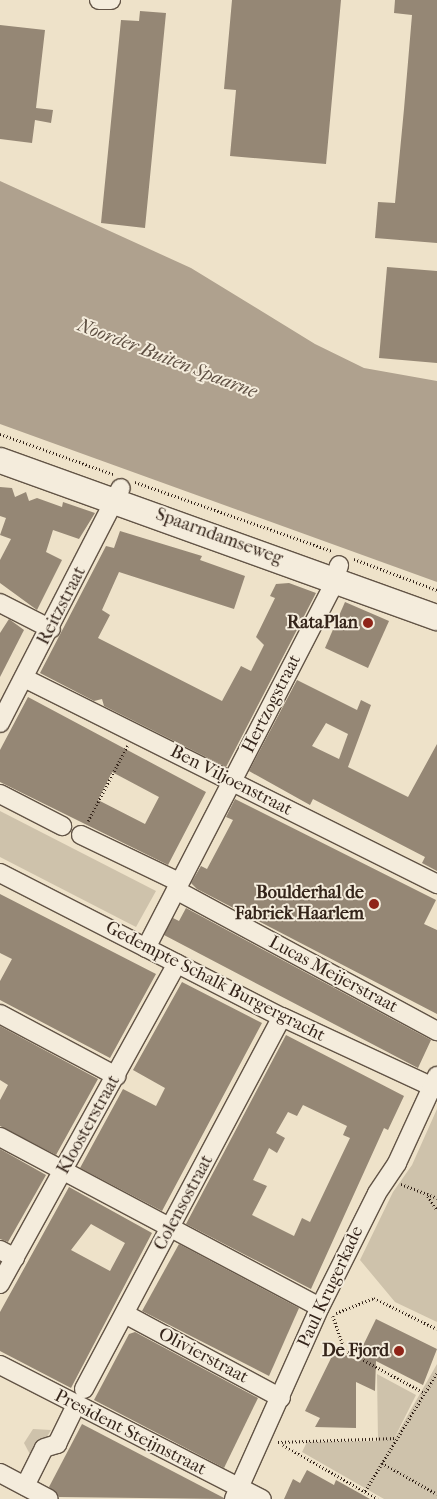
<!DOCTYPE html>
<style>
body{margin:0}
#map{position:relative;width:437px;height:1499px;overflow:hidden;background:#eee2c9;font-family:"IM FELL French Canon",serif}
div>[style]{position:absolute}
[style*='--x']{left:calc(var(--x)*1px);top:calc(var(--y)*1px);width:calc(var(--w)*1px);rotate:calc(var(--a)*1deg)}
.green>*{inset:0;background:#cec2ab}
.water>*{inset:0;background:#afa18e}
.building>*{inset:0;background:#958775}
.path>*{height:2.5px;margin-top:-1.25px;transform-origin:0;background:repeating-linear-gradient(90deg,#34241a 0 1px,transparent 0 3.5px)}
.roads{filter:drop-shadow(1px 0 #625446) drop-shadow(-1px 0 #625446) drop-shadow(0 1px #625446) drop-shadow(0 -1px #625446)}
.minor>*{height:18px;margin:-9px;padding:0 9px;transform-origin:9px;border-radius:9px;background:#f4ecdc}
.secondary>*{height:25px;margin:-12.5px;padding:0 12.5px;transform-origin:12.5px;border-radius:12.5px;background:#f4ecdc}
.dots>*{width:14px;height:14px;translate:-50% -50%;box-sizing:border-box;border:2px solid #f4ecdc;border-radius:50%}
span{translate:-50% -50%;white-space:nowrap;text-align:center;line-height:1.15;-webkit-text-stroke:4px #f4ecdc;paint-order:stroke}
.street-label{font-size:18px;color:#34241a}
.poi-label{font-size:18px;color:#34241a;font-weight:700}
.right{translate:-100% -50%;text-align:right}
.water-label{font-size:19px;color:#5f5043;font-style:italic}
</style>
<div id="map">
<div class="green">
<div style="clip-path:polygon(0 811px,156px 891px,136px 927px,0 857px)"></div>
<div style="clip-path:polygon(437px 1109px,437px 1322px,395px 1302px,360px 1260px,393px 1192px,412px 1165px)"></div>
<div style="clip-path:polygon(437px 1364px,437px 1499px,384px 1499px,302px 1452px,307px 1442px,378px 1441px,377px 1374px,416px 1395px,393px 1441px)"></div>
<div style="clip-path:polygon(33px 1429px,51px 1430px,33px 1460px,24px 1443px)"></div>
</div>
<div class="water">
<div style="clip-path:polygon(0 181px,191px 268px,315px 344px,364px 368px,437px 381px,437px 582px,0 424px)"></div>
</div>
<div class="building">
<div style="clip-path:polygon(232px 0,341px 0,326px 164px,230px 156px,236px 90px,224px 89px)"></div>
<div style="clip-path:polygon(395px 0,437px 0,437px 243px,375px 238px,378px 202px,395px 203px,404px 109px,412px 15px,394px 13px)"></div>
<div style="clip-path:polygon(140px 11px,166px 13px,145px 228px,101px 223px,121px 20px,139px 21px)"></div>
<div style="clip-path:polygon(0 25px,45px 30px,36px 108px,53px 110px,51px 123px,35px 120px,32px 143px,0 139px)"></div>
<div style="clip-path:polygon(387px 267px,437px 271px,437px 363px,379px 358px)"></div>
<div style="clip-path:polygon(0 487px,12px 488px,15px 497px,26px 492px,29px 501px,37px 498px,62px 507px,63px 502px,95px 513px,79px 539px,53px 530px,46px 552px,62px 560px,37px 610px,0 583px,0 560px,11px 539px,0 535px,6px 518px,0 516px)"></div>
<div style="clip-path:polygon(120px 531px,202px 556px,200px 560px,245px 576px,234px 609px,119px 572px,102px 610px,110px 615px,98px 638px,222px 701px,241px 666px,251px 671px,264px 645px,256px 637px,275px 598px,270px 596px,276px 584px,289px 583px,316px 593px,226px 767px,104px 706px,102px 699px,94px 701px,40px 673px,106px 546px,114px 548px)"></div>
<div style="clip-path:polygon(345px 602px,389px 621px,368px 668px,325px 648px)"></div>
<div style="clip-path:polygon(9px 619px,24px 630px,0 677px,0 633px)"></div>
<div style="clip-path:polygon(evenodd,297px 680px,357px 710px,361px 700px,371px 705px,348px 767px,408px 797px,437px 744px,437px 871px,422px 863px,425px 857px,313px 799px,310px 805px,249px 771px,297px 680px,326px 723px,348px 734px,339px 759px,312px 746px,326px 723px)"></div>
<div style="clip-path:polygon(evenodd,28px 697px,206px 792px,168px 865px,0 782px,0 750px,28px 697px,112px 772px,159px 797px,145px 824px,98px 800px,112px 772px)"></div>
<div style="clip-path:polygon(235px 799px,436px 900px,424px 924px,437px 930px,437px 1014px,197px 889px,191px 883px,201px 866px,207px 869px,233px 820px,226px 817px)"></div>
<div style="clip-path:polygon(0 894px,156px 974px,110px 1058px,0 1000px,0 981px,12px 959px,0 953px)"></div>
<div style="clip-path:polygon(186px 908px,431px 1040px,418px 1068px,164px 935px,173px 918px,179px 921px)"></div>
<div style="clip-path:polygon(182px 982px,262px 1023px,162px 1211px,80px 1168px,123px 1089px,156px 1106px,165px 1088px,133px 1070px)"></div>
<div style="clip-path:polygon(0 1026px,98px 1079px,56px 1155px,0 1126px,0 1100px,8px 1085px,0 1080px)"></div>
<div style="clip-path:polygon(evenodd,286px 1035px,404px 1096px,388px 1130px,384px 1128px,311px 1289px,186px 1224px,286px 1035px,303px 1105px,347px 1126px,343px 1135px,350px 1138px,310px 1222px,302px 1218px,294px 1236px,252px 1215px,267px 1186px,253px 1180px,269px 1148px,277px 1153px,285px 1138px,276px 1133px,288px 1112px,297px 1116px,303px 1105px)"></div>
<div style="clip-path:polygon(0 1149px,46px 1175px,8px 1242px,0 1239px)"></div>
<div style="clip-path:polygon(evenodd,69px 1187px,152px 1233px,71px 1388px,0 1351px,0 1312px,69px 1187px,91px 1224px,125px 1243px,110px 1271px,71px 1250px,91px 1224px)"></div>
<div style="clip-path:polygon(179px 1244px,299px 1308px,269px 1376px,142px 1311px)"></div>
<div style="clip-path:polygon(376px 1319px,437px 1349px,423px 1385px,376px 1361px,375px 1391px,356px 1382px,356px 1428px,315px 1427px,320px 1418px,305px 1411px,335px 1350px,356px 1360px)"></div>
<div style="clip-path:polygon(135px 1332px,258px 1398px,224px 1468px,94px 1400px,129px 1334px)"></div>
<div style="clip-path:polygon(82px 1424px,224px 1498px,224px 1499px,59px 1497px,49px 1487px)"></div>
<div style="clip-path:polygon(307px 1470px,334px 1485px,336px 1480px,370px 1499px,284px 1499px,293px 1479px,300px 1483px)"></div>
</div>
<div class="path">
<div style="--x:0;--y:434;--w:120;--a:19.5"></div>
<div style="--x:135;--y:482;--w:209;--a:19.3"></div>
<div style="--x:354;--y:559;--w:89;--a:20.5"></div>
<div style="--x:88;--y:821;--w:85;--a:-62.5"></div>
<div style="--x:401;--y:1184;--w:39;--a:21"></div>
<div style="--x:428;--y:1196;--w:17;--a:57"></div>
<div style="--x:336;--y:1313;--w:41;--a:-21.5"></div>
<div style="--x:374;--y:1298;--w:70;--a:26.2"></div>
<div style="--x:333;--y:1316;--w:36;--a:71"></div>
<div style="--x:345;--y:1350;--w:91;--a:28.3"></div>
<div style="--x:278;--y:1442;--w:119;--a:-1.9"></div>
<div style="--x:283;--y:1445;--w:109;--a:29.6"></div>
<div style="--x:382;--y:1463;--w:63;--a:29.4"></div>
<div style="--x:365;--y:1491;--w:138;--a:-58.6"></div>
</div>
<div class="roads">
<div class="minor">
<div style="--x:99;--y:0;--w:12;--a:0"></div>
<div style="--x:0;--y:603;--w:57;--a:27"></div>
<div style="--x:24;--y:678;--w:462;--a:26.5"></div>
<div style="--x:0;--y:723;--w:264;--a:-62.8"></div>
<div style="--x:0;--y:794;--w:70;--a:27.3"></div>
<div style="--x:81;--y:835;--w:106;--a:25.6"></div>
<div style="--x:0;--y:873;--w:317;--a:27.1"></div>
<div style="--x:282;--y:1017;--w:171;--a:24.9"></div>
<div style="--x:176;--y:890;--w:297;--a:28.4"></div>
<div style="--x:146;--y:948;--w:403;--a:-62.7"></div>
<div style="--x:331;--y:590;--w:26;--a:-72"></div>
<div style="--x:0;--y:1014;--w:132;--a:28.1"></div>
<div style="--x:0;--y:1137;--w:362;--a:28"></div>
<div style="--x:0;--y:1250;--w:17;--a:28"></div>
<div style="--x:0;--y:1284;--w:366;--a:-61.1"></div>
<div style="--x:125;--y:1314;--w:177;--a:28.3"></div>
<div style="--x:0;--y:1365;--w:294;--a:27.1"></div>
<div style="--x:84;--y:1389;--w:421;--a:-62"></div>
<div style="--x:0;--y:1473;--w:55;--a:28"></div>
<div style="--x:25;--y:1486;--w:42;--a:-63.4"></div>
<div style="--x:44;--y:1448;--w:14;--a:-17"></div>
<div style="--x:57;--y:1444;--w:43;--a:-64"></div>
<div style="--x:234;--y:1499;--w:210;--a:-65.9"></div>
<div style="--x:320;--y:1307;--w:127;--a:-63.4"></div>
<div style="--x:377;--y:1193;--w:36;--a:-56"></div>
<div style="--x:397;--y:1163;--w:96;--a:-65.3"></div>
</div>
<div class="secondary">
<div style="--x:0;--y:460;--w:464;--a:19.8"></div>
</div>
</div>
<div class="dots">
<div style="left:368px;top:623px;background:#8f2418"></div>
<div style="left:374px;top:904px;background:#8f2418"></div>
<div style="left:399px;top:1351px;background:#8f2418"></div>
</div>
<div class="street-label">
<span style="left:219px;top:537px;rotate:20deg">Spaarndamseweg</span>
<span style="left:62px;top:606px;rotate:-63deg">Reitzstraat</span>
<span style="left:272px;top:704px;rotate:-63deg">Hertzogstraat</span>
<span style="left:231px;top:781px;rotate:27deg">Ben Viljoenstraat</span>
<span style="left:333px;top:975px;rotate:28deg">Lucas Meijerstraat</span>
<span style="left:215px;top:982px;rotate:27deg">Gedempte Schalk Burgergracht</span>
<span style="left:89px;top:1125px;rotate:-61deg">Kloosterstraat</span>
<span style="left:184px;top:1203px;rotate:-62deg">Colensostraat</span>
<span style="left:331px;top:1287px;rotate:-65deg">Paul Krugerkade</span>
<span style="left:203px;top:1356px;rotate:28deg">Olivierstraat</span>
<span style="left:130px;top:1433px;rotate:27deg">President Steijnstraat</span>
</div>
<div class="poi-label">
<span class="right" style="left:358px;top:623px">RataPlan</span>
<span class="right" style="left:364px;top:904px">Boulderhal de<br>Fabriek Haarlem</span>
<span class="right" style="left:389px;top:1351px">De Fjord</span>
</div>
<div class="water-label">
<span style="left:167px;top:359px;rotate:21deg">Noorder Buiten Spaarne</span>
</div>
</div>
